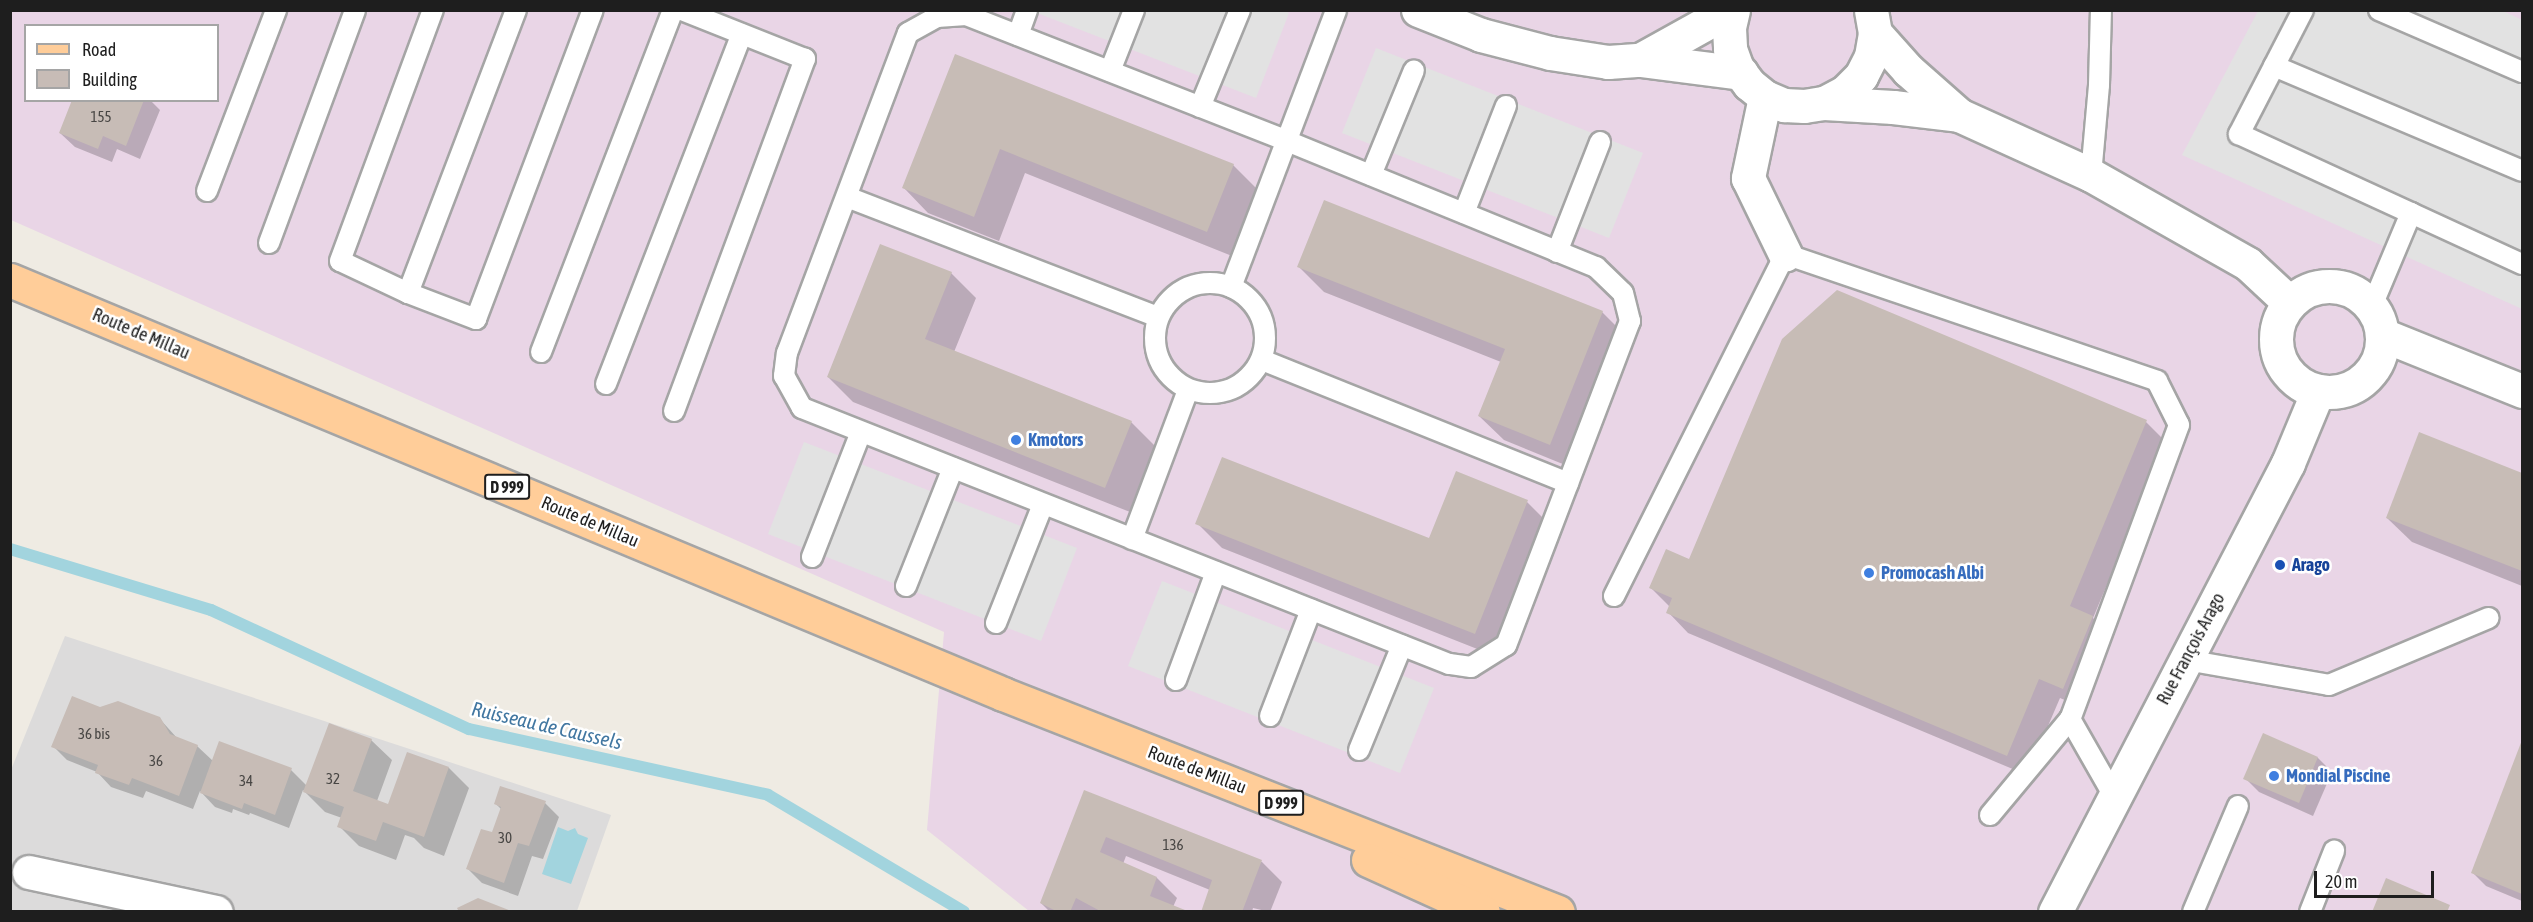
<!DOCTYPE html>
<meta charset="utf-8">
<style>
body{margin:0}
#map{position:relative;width:2533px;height:922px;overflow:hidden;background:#efebe3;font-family:"Asap Condensed",sans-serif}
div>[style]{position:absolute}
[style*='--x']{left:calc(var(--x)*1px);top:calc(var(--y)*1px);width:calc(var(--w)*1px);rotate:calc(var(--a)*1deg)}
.residential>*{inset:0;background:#dcdbdb}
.industrial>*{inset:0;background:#e9d5e6}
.parking>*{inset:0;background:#e2e2e2}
.water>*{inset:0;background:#a2d4de}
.shadow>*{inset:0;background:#0003}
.stream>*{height:12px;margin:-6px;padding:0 6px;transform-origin:6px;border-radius:6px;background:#a2d4de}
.building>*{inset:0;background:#c7bcb6}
.roads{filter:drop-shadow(2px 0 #a5a5a5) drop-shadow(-2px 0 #a5a5a5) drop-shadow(0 2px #a5a5a5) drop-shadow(0 -2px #a5a5a5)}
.service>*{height:20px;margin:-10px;padding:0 10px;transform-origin:10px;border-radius:10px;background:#fff}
.service>.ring{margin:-10px;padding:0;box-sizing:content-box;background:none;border:20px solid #fff;border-radius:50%}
.minor>*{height:33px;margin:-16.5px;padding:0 16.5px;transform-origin:16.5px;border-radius:16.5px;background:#fff}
.minor>.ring{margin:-16.5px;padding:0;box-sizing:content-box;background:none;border:33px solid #fff;border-radius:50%}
.primary>*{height:33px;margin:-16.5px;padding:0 16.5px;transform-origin:16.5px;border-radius:16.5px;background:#ffcd99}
.dots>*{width:16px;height:16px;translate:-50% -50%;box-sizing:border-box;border:3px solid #fff;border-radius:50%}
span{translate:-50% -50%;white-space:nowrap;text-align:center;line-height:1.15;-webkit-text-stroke:5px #fff;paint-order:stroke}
.number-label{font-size:15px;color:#484644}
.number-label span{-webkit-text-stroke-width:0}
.shield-label span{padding:2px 4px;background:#fff;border:2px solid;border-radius:4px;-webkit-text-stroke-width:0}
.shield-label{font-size:16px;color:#1e1e1e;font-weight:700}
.street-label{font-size:18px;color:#1e1e1e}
.shop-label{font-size:18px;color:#366cbe;font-weight:700}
.left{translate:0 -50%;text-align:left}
.transit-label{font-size:18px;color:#164399;font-weight:700}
.water-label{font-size:20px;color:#4277a1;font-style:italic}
.frame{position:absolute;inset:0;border:12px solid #1e1e1e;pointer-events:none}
.legend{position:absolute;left:24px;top:24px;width:195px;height:78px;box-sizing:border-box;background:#fff;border:2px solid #a5a5a5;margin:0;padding:8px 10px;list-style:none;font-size:18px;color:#1e1e1e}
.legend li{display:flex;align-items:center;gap:12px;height:30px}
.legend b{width:30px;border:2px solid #a5a5a5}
.scale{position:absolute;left:2314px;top:871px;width:120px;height:27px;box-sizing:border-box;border:3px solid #1e1e1e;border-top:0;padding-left:8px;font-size:18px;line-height:21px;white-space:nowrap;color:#1e1e1e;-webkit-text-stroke:4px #fff;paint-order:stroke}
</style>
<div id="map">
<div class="residential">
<div style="clip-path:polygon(65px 636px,611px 815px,577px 911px,11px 912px,11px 770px)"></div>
</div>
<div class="industrial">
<div style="clip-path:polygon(evenodd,11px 11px,2522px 11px,2522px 911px,1029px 911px,927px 830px,944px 632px,11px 220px,11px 11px,26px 26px,218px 26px,218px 100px,26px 100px,26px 26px)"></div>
</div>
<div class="parking">
<div style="clip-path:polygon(1283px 10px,1289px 13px,1256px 98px,1032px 11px)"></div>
<div style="clip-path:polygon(2501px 10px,2522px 20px,2522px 309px,2182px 155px,2258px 11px)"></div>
<div style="clip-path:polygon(1376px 48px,1643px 153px,1609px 238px,1342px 133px)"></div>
<div style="clip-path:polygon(804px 442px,1077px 548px,1041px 641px,768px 534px)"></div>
<div style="clip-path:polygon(1162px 581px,1434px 688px,1400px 773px,1128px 666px)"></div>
</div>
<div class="water">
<div style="clip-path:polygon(558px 827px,568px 831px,575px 828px,578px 834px,588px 838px,571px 884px,542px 874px)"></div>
</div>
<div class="shadow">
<div style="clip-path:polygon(956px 56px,1233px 165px,1258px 190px,1232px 256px,1025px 173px,999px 241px,928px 213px,904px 188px)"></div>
<div style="clip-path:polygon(73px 100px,150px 100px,160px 110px,140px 159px,117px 149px,112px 162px,75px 147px,60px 133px)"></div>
<div style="clip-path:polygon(1299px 267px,1602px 312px,1627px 337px,1575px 469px,1504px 440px,1479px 416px,1501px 362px,1324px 292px)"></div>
<div style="clip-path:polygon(951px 273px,976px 298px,954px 352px,1131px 422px,1156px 447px,1130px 512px,853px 402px,828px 377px)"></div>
<div style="clip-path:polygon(1837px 292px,2146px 422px,2171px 447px,2126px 553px,2121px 551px,2093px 618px,2112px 638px,2083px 708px,2060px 698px,2027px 775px,1688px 633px,1668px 612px,1670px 607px,1651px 588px,1690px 561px)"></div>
<div style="clip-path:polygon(2420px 434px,2522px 474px,2522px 586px,2412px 542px,2387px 518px)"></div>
<div style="clip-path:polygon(1527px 502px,1552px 527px,1500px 658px,1222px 548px,1197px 523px,1430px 540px)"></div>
<div style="clip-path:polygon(100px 709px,159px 718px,177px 738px,197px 746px,213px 761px,291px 770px,307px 786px,371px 740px,392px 760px,377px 801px,389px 805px,408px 754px,449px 768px,469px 788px,444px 856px,424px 848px,414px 838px,405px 835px,396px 860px,359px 846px,339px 826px,342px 818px,325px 812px,303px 790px,289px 828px,250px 813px,249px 815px,233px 809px,232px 813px,215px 807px,200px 791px,193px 809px,146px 791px,143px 798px,111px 787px,97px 772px,67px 760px,53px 746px)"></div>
<div style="clip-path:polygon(2264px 735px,2318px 758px,2332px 772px,2313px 816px,2259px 792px,2245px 778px)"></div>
<div style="clip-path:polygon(2522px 744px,2522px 901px,2486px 886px,2472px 872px)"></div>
<div style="clip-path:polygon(1085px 792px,1262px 862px,1282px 882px,1270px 912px,1253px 908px,1252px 912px,1202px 912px,1210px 890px,1126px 856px,1123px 864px,1157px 878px,1177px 898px,1173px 907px,1186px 912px,1048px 910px,1041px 903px)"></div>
<div style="clip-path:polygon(495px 803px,545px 803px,559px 817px,543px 859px,532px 856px,518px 896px,482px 883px,468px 869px,493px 834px,502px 810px)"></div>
</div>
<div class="stream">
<div style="--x:10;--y:549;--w:210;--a:16.9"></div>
<div style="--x:211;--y:610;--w:284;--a:24.8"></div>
<div style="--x:469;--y:729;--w:306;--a:12.4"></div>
<div style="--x:768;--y:795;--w:228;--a:30.8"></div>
</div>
<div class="building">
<div style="clip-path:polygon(955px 54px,1234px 164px,1207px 232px,1000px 149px,974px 217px,902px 188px)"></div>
<div style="clip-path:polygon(72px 100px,144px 100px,126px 146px,103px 136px,98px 149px,59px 133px)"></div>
<div style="clip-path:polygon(1324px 200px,1603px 311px,1550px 445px,1478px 416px,1505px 349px,1297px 267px)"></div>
<div style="clip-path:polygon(880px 244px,952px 272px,925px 339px,1132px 421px,1105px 488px,827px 377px)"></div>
<div style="clip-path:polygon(1837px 290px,2147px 420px,2070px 606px,2093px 616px,2063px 689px,2039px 679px,2007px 756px,1666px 613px,1672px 598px,1649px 588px,1666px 549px,1689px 559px,1782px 339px)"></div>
<div style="clip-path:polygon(2419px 432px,2522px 473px,2522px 571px,2386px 518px)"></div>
<div style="clip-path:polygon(1222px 457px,1429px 538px,1456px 471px,1528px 500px,1475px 634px,1195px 524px)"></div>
<div style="clip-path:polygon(72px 696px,100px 707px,118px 701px,141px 710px,160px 717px,170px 734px,198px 745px,179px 796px,132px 778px,129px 785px,95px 773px,98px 765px,51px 747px)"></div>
<div style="clip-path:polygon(329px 723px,372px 739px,353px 791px,388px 804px,407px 752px,449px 767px,424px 837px,383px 822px,376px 841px,337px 827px,344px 807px,303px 792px)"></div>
<div style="clip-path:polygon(2263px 733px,2318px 757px,2299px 803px,2243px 779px)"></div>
<div style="clip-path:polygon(2522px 740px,2522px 894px,2471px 873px)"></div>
<div style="clip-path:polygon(219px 741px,292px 768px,275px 815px,244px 803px,242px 809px,200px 793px)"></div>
<div style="clip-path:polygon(500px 786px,546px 801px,529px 846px,518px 843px,504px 883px,466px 869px,481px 829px,492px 832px,501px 807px,494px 804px)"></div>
<div style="clip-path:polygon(1084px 790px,1262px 860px,1242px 912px,1201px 912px,1212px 880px,1106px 837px,1100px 852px,1157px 877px,1150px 896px,1190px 912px,1102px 912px,1076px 898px,1070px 912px,1058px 912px,1040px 903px)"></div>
<div style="clip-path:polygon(2386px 878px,2450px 905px,2447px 912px,2372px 912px)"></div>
<div style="clip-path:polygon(478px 898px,511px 911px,511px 912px,459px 912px,457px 908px)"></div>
</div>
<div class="roads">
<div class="service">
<div style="--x:516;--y:10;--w:303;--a:110.9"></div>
<div style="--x:408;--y:293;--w:73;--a:20.9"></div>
<div style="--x:476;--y:319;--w:330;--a:-69.3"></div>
<div style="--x:2303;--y:10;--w:140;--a:117.3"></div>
<div style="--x:2239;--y:134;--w:189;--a:24.7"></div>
<div style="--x:2411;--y:213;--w:101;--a:112.8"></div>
<div style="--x:2379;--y:10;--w:156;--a:23.4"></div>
<div style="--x:966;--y:15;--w:345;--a:21.4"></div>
<div style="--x:1287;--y:141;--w:334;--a:22.2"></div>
<div style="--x:1596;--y:267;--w:37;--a:44"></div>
<div style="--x:1623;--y:293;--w:29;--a:76"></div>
<div style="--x:1630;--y:321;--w:347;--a:110.9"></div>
<div style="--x:1506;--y:645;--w:41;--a:147.8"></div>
<div style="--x:1471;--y:667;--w:22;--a:-172"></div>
<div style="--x:1449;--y:664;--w:696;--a:-158.41"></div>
<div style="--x:802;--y:408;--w:37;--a:-119"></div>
<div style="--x:784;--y:376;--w:23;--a:-83"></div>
<div style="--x:787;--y:353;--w:342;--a:-69.3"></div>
<div style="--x:908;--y:33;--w:33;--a:-29"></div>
<div style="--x:937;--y:17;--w:29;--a:-4"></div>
<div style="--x:1018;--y:35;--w:27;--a:-70"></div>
<div style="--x:2274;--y:66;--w:269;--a:22.9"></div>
<div style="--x:1110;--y:71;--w:66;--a:-68.5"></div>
<div style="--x:1200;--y:107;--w:105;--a:-67.6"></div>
<div style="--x:1371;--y:175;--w:113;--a:-67.7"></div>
<div style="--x:2091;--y:175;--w:90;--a:-84.9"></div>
<div style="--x:2099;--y:85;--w:75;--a:-88.5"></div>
<div style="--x:207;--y:191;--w:194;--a:-69.1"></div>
<div style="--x:847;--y:197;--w:333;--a:21.1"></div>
<div style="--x:1464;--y:213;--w:115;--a:-68.6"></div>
<div style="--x:2411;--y:213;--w:122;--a:24.7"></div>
<div style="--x:269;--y:243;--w:248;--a:-69.7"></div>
<div style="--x:1557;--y:252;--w:118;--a:-68.6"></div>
<div class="ring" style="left:1155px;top:283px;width:90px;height:90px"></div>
<div style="--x:1231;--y:287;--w:296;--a:-69.2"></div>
<div style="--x:408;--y:293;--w:75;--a:-154.8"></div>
<div style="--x:340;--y:261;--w:268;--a:-69.7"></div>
<div style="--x:541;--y:352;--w:367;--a:-68.9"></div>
<div style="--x:1262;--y:360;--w:330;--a:21.9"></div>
<div style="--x:606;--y:384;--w:375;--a:-68.8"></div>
<div style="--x:674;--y:411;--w:376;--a:-69.6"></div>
<div style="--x:805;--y:59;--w:132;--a:-158.3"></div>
<div style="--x:1132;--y:539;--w:159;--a:-69.4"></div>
<div style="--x:812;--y:557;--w:134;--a:-68.6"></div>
<div style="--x:906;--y:586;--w:127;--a:-68.3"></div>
<div style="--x:1614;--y:596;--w:382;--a:-63.4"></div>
<div style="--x:1785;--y:254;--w:393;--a:18.8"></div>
<div style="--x:2157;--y:381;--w:49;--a:63.4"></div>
<div style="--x:2179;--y:425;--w:314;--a:110.3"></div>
<div style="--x:2070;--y:719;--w:125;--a:129.8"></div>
<div style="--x:996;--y:623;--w:128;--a:-68.4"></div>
<div style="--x:2186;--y:660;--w:145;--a:9.9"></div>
<div style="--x:2329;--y:685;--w:173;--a:-22.8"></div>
<div style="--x:1176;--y:680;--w:115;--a:-69.7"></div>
<div style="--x:1270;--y:716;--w:114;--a:-68.9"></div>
<div style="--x:2070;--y:719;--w:89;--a:60.3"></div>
<div style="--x:1359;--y:750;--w:113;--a:-67.7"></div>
<div style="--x:2193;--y:912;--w:115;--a:-67"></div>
<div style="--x:2310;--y:912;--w:66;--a:-68.5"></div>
</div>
<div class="minor">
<div style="--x:1418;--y:10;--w:68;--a:21.6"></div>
<div style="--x:1481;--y:35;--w:71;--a:14.6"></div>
<div style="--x:1550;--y:53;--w:59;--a:8.8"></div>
<div style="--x:1608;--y:62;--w:32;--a:-4"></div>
<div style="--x:1640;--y:60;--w:102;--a:7.3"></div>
<div style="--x:1733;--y:10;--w:18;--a:103"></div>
<div style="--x:1729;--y:28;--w:21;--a:87"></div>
<div style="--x:1730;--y:49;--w:20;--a:70"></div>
<div style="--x:1737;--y:68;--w:20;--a:53"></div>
<div style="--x:1749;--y:84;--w:21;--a:39"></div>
<div style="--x:1765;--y:97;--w:21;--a:23"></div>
<div style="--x:1784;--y:105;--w:20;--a:3"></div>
<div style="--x:1804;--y:106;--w:20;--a:-9"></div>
<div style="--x:1824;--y:103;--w:24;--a:-28"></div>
<div style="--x:1845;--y:92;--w:23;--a:-45"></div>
<div style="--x:1861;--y:76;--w:22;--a:-63"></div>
<div style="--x:1871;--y:56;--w:23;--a:-80"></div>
<div style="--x:1875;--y:33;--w:23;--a:-100"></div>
<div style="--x:1875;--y:33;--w:50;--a:48.3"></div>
<div style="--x:1908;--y:70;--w:68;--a:41.4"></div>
<div style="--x:1640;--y:60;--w:103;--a:-29.1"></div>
<div style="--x:1765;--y:97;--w:83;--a:101.9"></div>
<div style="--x:1748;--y:178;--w:85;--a:64"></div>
<div style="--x:1824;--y:103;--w:69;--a:3.3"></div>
<div style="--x:1893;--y:107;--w:66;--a:6.9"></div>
<div style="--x:1959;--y:115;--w:145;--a:24.4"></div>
<div style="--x:2091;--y:175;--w:180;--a:29.5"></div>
<div style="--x:2248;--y:264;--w:57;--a:42.9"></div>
<div class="ring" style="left:2276px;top:286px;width:73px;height:73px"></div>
<div style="--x:2383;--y:335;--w:150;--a:21.9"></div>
<div style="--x:29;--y:872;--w:191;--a:12.1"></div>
<div style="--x:2055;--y:912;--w:506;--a:-62.57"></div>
<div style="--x:2288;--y:463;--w:78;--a:-67.4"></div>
</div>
<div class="primary">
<div style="--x:10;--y:280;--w:1076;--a:22.63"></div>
<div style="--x:1003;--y:694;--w:596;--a:21.44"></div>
<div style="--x:1368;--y:860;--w:126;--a:24.3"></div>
</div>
</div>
<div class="dots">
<div style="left:1016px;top:440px;background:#3f7fe0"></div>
<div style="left:2280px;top:565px;background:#1a4fb4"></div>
<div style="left:1869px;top:573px;background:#3f7fe0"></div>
<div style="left:2274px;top:776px;background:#3f7fe0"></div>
</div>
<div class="number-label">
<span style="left:101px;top:117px">155</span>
<span style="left:94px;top:734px">36 bis</span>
<span style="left:156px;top:761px">36</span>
<span style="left:333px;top:779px">32</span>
<span style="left:246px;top:781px">34</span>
<span style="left:505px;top:838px">30</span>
<span style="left:1173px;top:845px">136</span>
</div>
<div class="shield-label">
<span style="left:507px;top:487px">D 999</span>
<span style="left:1281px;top:803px">D 999</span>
</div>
<div class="street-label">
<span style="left:141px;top:334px;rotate:23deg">Route de Millau</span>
<span style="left:590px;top:522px;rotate:23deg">Route de Millau</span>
<span style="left:2191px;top:649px;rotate:-62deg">Rue François Arago</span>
<span style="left:1197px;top:770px;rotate:21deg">Route de Millau</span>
</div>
<div class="shop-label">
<span class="left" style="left:1028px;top:440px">Kmotors</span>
<span class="left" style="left:1881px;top:573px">Promocash Albi</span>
<span class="left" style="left:2286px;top:776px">Mondial Piscine</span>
</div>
<div class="transit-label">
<span class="left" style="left:2292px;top:565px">Arago</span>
</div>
<div class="water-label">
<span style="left:547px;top:725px;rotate:13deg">Ruisseau de Caussels</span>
</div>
<div class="frame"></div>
<ul class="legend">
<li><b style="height:8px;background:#ffcd99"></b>Road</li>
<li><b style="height:16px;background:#c7bcb6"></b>Building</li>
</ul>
<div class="scale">20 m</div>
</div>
